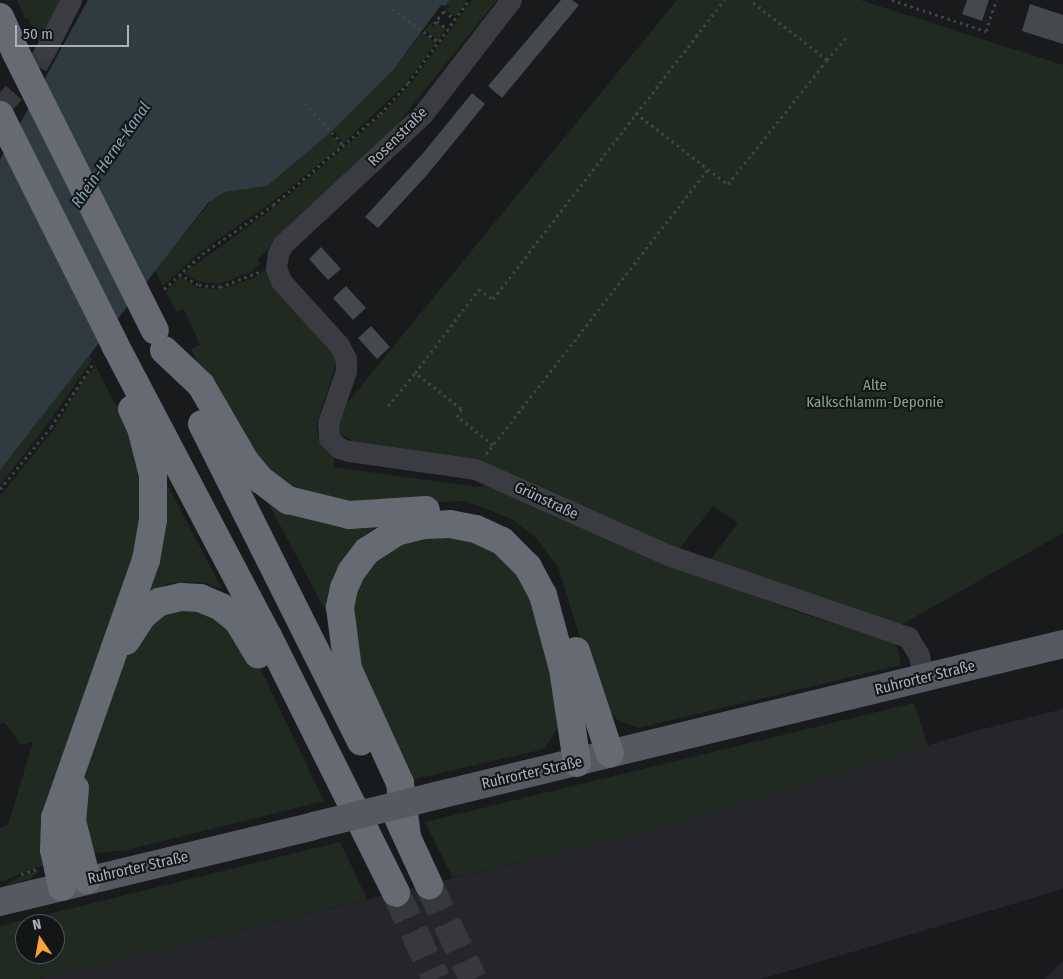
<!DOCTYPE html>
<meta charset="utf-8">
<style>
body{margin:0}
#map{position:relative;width:1063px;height:979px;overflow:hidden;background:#191a1c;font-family:"Fira Sans Condensed",sans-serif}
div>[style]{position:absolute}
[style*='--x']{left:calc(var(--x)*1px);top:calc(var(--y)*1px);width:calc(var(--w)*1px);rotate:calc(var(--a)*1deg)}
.built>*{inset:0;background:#252629}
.green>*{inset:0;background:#212a21}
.water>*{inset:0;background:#2f3a41}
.building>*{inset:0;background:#45484c}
.minor-tunnel>*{height:21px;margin-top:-10.5px;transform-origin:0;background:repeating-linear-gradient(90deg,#36383c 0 21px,transparent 0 32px)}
.highway-tunnel>*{height:28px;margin-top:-14px;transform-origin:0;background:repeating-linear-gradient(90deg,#36383c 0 28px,transparent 0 42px)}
.path>*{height:2.5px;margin-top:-1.25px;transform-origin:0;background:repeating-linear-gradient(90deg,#404348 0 2.5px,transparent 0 6.5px)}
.minor>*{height:21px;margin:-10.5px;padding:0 10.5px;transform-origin:10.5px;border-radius:10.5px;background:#3a3c41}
.major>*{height:28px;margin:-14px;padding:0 14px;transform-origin:14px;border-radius:14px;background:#565960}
.highway>*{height:28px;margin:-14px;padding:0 14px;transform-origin:14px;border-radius:14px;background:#666a72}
.major-bridge>*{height:28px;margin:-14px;padding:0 14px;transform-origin:14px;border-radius:14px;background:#565960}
.highway-bridge>*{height:28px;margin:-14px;padding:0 14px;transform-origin:14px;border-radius:14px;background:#666a72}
span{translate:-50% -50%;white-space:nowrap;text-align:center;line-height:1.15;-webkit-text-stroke:4px #141517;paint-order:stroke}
.street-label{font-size:15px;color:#abb2bc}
.park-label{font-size:15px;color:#83a782}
.water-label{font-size:16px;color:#82a3b7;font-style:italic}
.north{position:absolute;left:15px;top:914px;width:50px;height:50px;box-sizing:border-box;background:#141517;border:1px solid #505459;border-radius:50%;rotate:348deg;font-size:14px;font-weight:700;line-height:20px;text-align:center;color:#abb2bc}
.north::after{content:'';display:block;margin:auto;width:18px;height:22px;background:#f8a435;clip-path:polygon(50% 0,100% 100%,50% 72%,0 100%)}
.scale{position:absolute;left:15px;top:25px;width:114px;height:22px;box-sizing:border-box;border:2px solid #abb2bc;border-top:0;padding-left:6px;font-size:15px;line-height:18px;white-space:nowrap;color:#abb2bc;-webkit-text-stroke:4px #141517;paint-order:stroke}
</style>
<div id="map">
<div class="built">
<div style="clip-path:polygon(1063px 709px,1063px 889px,761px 979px,40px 979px,652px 830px,975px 731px)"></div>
<div style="clip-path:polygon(1063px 961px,1063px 979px,1044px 979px)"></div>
</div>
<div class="green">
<div style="clip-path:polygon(17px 0,67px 0,42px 46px,28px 18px,25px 19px)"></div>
<div style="clip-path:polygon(450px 0,467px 0,455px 17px,447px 11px,449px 7px,445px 6px)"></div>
<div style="clip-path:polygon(472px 0,497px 0,388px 136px,258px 259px,260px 264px,251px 272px,219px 284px,199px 282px,184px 273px,275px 207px,382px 115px,410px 85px)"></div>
<div style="clip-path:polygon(677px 0,860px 0,1063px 65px,1063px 533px,899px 626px,707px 564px,738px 523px,713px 506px,676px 553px,553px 497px,354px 442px,338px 432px,339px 413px)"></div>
<div style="clip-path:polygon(431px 22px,433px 28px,437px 23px,446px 29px,438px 40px,425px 30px)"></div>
<div style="clip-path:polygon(422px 33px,436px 42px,407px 82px,344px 143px,333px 130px,394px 69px)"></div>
<div style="clip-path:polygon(330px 133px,341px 146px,271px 203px,200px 252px,163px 286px,155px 270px,213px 199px,225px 192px,267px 186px)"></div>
<div style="clip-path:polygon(265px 270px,335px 354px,336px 364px,316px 426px,318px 439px,326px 450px,335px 454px,333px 467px,478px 487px,496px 483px,670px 564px,797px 612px,897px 644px,901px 665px,639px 728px,618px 720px,608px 710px,589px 667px,559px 569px,537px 539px,512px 519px,465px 501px,377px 505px,313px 498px,269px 475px,220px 407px,191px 349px,200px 345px,184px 309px,176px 312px,166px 292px,180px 277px,198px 288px,220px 289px,254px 278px)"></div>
<div style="clip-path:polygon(90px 354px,92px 360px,47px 425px,0 485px,0 470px)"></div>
<div style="clip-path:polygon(96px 366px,115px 405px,121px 402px,135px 432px,145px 518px,44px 865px,0 882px,0 828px,8px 825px,33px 742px,21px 745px,5px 723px,0 724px,0 496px,54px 429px,86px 376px)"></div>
<div style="clip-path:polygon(166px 482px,222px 589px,205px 583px,185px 582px,167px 584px,141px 600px)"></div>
<div style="clip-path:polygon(262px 491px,386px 523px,369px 531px,355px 545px,331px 584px,326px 612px)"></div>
<div style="clip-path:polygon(422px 534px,473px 537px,521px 572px,555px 669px,560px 725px,544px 749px,407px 781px,357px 671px,351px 603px,359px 577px,378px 553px)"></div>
<div style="clip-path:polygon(198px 604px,248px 643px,324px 801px,127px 850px,96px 853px,91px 848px,80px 800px,83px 781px,132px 641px,146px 620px)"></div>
<div style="clip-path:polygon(914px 703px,928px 746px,652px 830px,453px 878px,425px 822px)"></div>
<div style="clip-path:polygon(evenodd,340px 842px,367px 899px,40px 979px,0 979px,0 926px,340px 842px,25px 924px,55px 924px,55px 954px,25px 954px,25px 924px)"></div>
<div style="clip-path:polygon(41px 870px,30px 879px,4px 886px,20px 876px)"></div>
</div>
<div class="water">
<div style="clip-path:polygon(88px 0,450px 0,445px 6px,441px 5px,394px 69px,330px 133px,267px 186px,225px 192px,208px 203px,0 470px,0 160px)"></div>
</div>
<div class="building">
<div style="clip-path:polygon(561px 0,572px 0,579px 5px,502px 98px,488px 86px)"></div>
<div style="clip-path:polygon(967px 0,989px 0,982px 21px,962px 14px)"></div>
<div style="clip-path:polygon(1030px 4px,1063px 15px,1063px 44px,1022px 31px)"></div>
<div style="clip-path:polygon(472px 93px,485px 104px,427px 175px,378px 228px,365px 217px,424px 152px)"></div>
<div style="clip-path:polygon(321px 247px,341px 269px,328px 280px,309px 259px)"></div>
<div style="clip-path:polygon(346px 286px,366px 308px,353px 320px,333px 298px)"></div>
<div style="clip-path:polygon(371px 326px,390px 347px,377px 359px,358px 338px)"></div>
</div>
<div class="minor-tunnel">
<div style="--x:0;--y:108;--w:56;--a:-48.6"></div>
<div style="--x:37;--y:66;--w:17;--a:-62"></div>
</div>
<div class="highway-tunnel">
<div style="--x:429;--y:885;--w:104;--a:64.9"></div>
<div style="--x:396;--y:893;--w:95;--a:65.1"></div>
</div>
<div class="path">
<div style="--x:892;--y:0;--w:99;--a:18.3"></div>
<div style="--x:986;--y:31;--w:33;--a:-72"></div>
<div style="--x:392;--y:9;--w:57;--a:35.1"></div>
<div style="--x:444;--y:11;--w:14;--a:36"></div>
<div style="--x:437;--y:21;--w:14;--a:36"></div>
<div style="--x:434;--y:24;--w:20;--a:-53"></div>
<div style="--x:827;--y:60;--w:31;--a:-50"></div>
<div style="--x:306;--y:103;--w:57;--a:48.5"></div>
<div style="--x:636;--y:113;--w:91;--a:37.9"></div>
<div style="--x:179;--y:274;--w:23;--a:29"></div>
<div style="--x:199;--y:285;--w:21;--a:5"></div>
<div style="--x:220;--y:287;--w:42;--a:-21"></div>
<div style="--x:164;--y:289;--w:52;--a:-42.6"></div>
<div style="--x:202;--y:254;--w:86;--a:-34.6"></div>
<div style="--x:273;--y:205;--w:140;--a:-40.4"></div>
<div style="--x:380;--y:114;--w:42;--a:-47.9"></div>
<div style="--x:408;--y:83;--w:103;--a:-53.7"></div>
<div style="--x:388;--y:406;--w:43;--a:-50.7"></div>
<div style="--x:493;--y:445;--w:46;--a:-142.1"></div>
<div style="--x:457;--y:417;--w:9;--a:-63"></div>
<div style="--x:461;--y:409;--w:58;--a:-142"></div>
<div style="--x:415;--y:373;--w:106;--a:-52.7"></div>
<div style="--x:479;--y:289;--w:17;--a:36"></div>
<div style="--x:493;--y:299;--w:378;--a:-52.3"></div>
<div style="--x:486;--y:454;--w:361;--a:-52.1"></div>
<div style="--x:708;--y:169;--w:25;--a:37"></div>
<div style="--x:728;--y:184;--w:159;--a:-51.4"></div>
<div style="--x:827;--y:60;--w:98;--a:-142.4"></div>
<div style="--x:0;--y:489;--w:80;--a:-50.6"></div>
<div style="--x:51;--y:427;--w:78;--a:-56.5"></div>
<div style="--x:21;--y:874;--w:17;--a:-17"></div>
</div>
<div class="minor">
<div style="--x:511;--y:0;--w:145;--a:127.7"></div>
<div style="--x:422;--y:115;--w:190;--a:137.1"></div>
<div style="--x:283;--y:244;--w:11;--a:117"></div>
<div style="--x:278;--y:254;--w:14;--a:98"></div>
<div style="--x:276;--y:268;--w:14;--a:69"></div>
<div style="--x:281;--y:281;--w:86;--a:47.8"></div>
<div style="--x:339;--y:345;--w:16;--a:63"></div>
<div style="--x:346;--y:359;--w:12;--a:90"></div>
<div style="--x:346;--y:371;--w:55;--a:109.1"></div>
<div style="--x:328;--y:423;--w:15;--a:86"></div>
<div style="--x:329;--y:438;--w:14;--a:45"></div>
<div style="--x:339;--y:448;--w:10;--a:17"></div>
<div style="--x:349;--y:451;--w:127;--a:8.1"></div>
<div style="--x:475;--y:469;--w:211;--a:24"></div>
<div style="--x:668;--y:555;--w:254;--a:18.9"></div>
<div style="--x:908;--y:637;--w:21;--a:59"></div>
<div style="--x:919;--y:655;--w:23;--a:80"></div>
<div style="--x:45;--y:51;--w:57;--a:-63"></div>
</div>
<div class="major">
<div style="--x:439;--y:795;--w:642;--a:-13.6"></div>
<div style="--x:0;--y:902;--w:322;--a:-13.6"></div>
</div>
<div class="highway">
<div style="--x:0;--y:17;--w:39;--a:66"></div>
<div style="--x:115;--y:345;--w:329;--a:62.3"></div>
<div style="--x:268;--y:636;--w:287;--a:63.5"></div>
<div style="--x:164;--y:350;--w:51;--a:43.4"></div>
<div style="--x:201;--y:385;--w:88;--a:59.9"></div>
<div style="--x:245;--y:461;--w:25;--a:50"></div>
<div style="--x:261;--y:480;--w:34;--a:37"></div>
<div style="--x:288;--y:500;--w:63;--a:13.8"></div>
<div style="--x:349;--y:515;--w:77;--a:-3.7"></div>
<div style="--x:202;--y:424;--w:355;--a:63.4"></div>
<div style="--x:126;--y:641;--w:31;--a:-57"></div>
<div style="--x:143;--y:615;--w:21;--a:-39"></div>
<div style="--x:159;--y:602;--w:23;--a:-13"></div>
<div style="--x:181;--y:597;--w:19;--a:3"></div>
<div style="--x:200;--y:598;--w:23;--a:23"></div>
<div style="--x:221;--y:607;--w:22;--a:39"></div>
<div style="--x:238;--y:621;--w:39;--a:59"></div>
<div style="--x:576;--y:651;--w:108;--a:71.7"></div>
<div style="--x:75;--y:788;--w:33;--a:95"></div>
<div style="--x:72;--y:821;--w:61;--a:75.7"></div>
<div style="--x:399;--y:820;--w:72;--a:65.2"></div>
<div style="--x:407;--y:836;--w:53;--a:-97.5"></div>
<div style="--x:400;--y:783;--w:125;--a:-114.5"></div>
<div style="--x:348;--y:669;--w:63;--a:-97.4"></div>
<div style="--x:340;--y:607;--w:19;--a:-78"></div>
<div style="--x:344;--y:588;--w:17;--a:-66"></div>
<div style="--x:351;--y:572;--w:26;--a:-53"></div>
<div style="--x:367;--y:551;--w:35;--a:-33"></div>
<div style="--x:396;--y:532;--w:30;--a:-14"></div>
<div style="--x:425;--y:525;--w:25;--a:-2"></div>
<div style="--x:450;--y:524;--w:26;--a:11"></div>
<div style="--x:476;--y:529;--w:29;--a:25"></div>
<div style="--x:502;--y:541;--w:37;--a:45"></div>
<div style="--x:528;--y:567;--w:32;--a:62"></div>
<div style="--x:543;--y:595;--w:77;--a:74.9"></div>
<div style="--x:563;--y:669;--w:95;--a:81.5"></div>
<div style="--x:62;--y:887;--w:38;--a:-102"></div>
<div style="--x:54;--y:850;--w:32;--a:-88"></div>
<div style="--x:55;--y:818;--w:274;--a:-70.6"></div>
<div style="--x:146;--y:560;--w:41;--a:-80.1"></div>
<div style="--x:153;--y:520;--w:45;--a:-90"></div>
<div style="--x:153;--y:475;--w:49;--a:-104.3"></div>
<div style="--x:141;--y:428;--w:21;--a:-115"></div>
</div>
<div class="major-bridge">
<div style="--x:313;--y:826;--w:130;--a:-13.8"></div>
</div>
<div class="highway-bridge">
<div style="--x:16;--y:53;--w:310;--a:63.4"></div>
<div style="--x:0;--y:115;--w:257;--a:63.4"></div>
</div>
<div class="street-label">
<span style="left:398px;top:137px;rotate:-45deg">Rosenstraße</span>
<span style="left:546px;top:501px;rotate:25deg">Grünstraße</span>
<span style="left:925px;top:678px;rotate:-14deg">Ruhrorter Straße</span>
<span style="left:532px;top:773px;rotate:-13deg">Ruhrorter Straße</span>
<span style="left:138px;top:868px;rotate:-13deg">Ruhrorter Straße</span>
</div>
<div class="park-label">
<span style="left:875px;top:394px">Alte<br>Kalkschlamm-Deponie</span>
</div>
<div class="water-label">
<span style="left:111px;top:155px;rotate:-55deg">Rhein-Herne-Kanal</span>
</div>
<div class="north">N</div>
<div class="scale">50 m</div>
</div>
